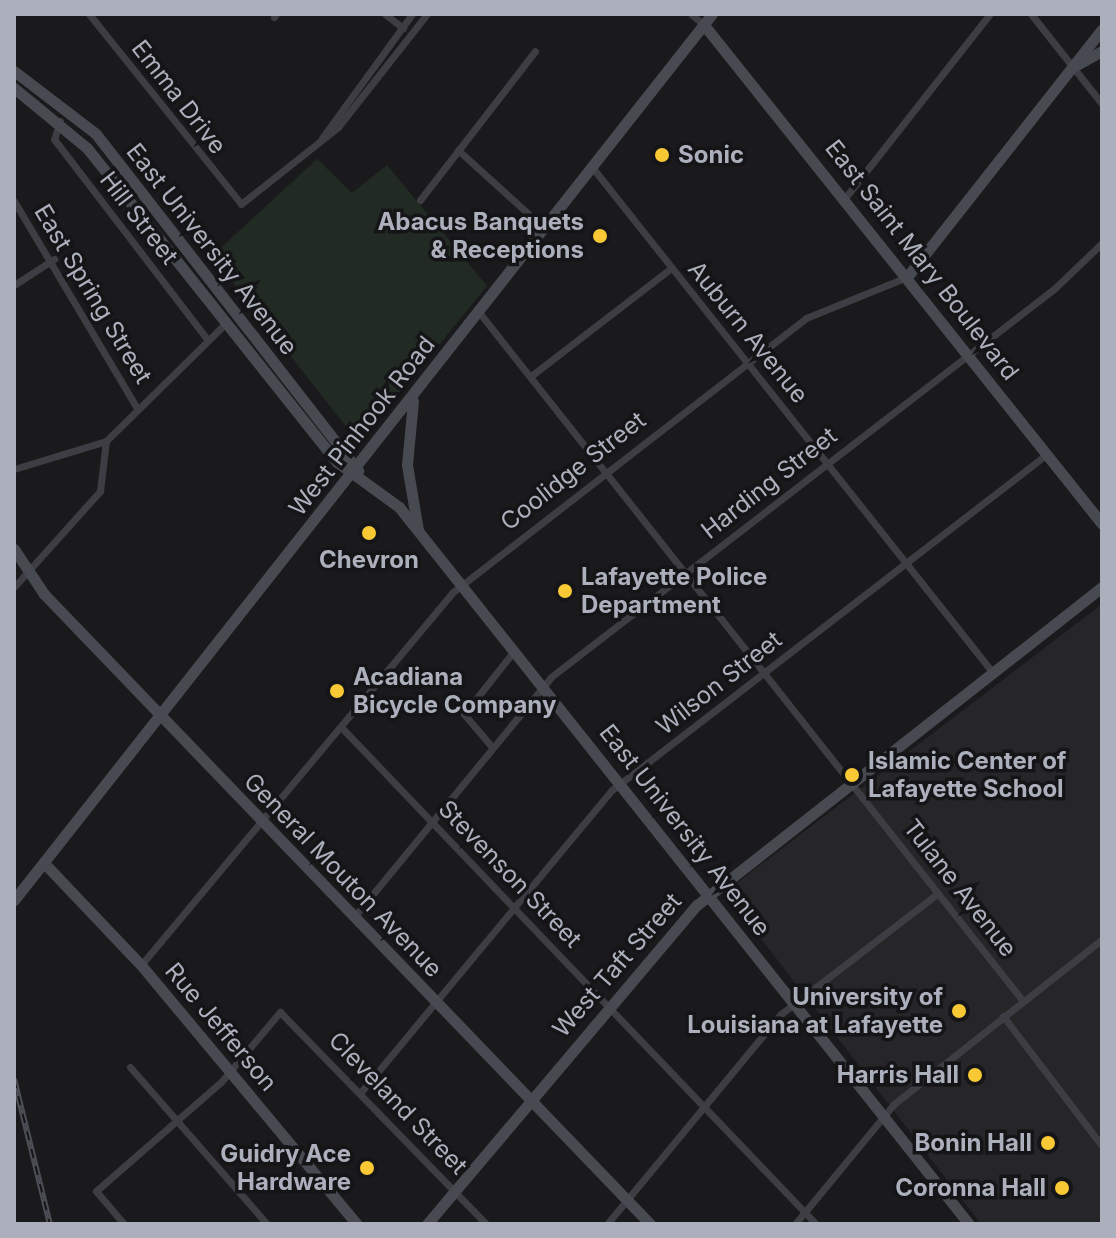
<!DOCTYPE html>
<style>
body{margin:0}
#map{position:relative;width:1116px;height:1238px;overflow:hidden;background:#1a1a1c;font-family:Inter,sans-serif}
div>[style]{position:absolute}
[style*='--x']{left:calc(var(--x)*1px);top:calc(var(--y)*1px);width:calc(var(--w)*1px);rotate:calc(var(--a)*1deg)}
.built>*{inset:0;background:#262629}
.green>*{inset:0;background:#212b23}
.street>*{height:7px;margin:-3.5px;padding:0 3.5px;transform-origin:3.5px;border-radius:3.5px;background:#3d3d43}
.secondary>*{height:11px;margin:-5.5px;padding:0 5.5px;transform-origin:5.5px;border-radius:5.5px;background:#484a51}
.rail>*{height:6px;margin-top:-3px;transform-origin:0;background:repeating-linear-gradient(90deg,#151517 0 9px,#4d4f56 0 18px);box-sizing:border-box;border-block:2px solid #4d4f56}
.dots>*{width:22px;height:22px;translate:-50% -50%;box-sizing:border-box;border:4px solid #151517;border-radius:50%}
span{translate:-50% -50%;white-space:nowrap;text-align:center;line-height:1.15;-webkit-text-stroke:7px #151517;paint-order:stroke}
.street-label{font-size:24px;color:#acafbc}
.poi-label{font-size:24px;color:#acafbc;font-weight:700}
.left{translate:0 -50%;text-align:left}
.right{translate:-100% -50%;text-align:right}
.frame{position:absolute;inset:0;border:16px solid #acafbc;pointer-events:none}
</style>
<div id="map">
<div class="built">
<div style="clip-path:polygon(1102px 604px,1102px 1224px,981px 1224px,725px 892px)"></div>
</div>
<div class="green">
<div style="clip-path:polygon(317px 159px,352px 193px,387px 165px,487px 286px,359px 443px,212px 256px)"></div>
</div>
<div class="street">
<div style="--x:89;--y:14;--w:243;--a:51.3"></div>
<div style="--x:241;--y:204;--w:124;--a:-38.4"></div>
<div style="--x:338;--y:127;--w:144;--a:-51.8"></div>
<div style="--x:385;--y:14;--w:23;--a:38"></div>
<div style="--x:691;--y:14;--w:17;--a:40"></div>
<div style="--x:1031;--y:14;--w:115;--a:51.7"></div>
<div style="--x:274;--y:17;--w:4;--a:-56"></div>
<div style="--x:60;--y:121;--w:19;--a:108"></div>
<div style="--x:54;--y:139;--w:252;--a:52.6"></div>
<div style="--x:322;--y:138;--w:153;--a:-54"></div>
<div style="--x:458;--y:150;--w:116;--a:42.2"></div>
<div style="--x:592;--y:167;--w:646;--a:51.6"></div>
<div style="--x:845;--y:198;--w:234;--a:-51.8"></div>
<div style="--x:420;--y:200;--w:188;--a:-52.3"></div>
<div style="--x:14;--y:201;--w:241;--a:59.3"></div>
<div style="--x:14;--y:285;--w:48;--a:-33"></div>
<div style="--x:478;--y:311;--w:879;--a:51.7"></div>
<div style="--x:531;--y:376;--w:177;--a:-37.6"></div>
<div style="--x:14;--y:469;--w:96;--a:-16.9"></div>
<div style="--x:14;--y:587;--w:129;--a:-48.1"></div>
<div style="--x:100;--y:491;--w:50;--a:-83.2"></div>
<div style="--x:106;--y:441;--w:165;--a:-44.5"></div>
<div style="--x:341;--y:727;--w:687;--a:46.3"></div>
<div style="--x:492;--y:747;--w:43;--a:-130.3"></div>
<div style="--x:464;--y:714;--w:80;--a:-51.6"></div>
<div style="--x:354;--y:917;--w:310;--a:-50.6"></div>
<div style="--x:551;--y:677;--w:635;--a:-37.65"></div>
<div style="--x:1054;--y:289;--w:66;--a:-43.8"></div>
<div style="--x:141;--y:965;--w:486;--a:-50.1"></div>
<div style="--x:453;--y:592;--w:447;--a:-37.8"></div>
<div style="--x:806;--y:318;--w:109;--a:-22.1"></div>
<div style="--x:1003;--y:1016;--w:163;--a:52.7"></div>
<div style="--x:130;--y:1067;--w:208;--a:48.9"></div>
<div style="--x:361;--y:1092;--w:393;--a:-50.3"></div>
<div style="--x:612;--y:790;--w:550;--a:-37.68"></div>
<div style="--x:124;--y:1224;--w:43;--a:-130.3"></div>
<div style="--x:96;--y:1191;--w:166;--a:-41.1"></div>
<div style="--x:221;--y:1082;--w:92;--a:-49.9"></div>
<div style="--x:280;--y:1012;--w:296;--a:45.8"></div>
<div style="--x:607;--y:1224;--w:273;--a:-50.4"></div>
<div style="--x:781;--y:1014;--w:198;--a:-37.6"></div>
<div style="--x:795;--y:1224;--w:156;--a:-50.5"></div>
<div style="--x:894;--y:1104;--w:265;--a:-38.4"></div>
</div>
<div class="secondary">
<div style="--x:704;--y:25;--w:638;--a:51.42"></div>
<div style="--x:1073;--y:67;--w:33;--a:-29"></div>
<div style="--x:14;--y:71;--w:103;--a:37.5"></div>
<div style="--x:96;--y:134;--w:427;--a:52.1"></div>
<div style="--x:14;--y:88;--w:94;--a:39.4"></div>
<div style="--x:87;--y:148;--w:401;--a:51.5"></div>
<div style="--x:337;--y:462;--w:77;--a:36"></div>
<div style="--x:399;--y:507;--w:916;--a:51.52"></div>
<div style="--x:907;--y:277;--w:315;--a:-51.8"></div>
<div style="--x:413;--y:401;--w:64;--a:95.4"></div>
<div style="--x:407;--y:465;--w:66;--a:80.4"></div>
<div style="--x:14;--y:549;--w:54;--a:56.3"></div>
<div style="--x:44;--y:594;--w:874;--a:46.11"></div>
<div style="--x:45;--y:864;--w:139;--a:46.5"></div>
<div style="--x:141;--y:965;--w:337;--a:50.2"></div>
<div style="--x:14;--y:900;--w:1128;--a:-51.77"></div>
<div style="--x:427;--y:1224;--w:418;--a:-49.8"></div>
<div style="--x:697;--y:905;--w:515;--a:-38.14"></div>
</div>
<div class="rail">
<div style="--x:14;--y:1079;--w:149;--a:76.1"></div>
</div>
<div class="dots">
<div style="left:662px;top:155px;background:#f8c835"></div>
<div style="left:600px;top:236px;background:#f8c835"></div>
<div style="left:369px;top:533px;background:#f8c835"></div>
<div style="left:565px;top:591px;background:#f8c835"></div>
<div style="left:337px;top:691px;background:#f8c835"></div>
<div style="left:852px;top:775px;background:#f8c835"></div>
<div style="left:959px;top:1011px;background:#f8c835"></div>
<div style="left:975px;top:1075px;background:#f8c835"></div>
<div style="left:1048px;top:1143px;background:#f8c835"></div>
<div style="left:367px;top:1168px;background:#f8c835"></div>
<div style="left:1062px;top:1188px;background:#f8c835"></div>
</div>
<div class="street-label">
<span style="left:179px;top:97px;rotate:52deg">Emma Drive</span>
<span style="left:139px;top:218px;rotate:52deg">Hill Street</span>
<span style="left:212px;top:249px;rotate:52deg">East University Avenue</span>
<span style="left:922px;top:260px;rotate:52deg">East Saint Mary Boulevard</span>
<span style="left:93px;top:294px;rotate:59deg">East Spring Street</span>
<span style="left:748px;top:332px;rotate:51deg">Auburn Avenue</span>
<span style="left:362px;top:426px;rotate:-52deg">West Pinhook Road</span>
<span style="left:573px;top:471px;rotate:-38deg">Coolidge Street</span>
<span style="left:769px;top:483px;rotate:-38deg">Harding Street</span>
<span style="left:719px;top:683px;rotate:-38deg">Wilson Street</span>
<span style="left:685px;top:830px;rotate:52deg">East University Avenue</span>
<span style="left:510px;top:874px;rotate:46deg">Stevenson Street</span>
<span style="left:343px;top:875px;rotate:46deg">General Mouton Avenue</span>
<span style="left:960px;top:888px;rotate:52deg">Tulane Avenue</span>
<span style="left:617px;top:965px;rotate:-49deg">West Taft Street</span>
<span style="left:221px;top:1027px;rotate:50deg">Rue Jefferson</span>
<span style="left:398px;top:1103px;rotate:46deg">Cleveland Street</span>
</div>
<div class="poi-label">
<span class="left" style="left:678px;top:155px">Sonic</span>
<span class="right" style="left:584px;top:236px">Abacus Banquets<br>&amp; Receptions</span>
<span style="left:369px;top:560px">Chevron</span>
<span class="left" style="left:581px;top:591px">Lafayette Police<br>Department</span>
<span class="left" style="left:353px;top:691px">Acadiana<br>Bicycle Company</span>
<span class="left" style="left:868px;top:775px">Islamic Center of<br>Lafayette School</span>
<span class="right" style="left:943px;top:1011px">University of<br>Louisiana at Lafayette</span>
<span class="right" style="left:959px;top:1075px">Harris Hall</span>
<span class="right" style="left:1032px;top:1143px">Bonin Hall</span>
<span class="right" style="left:351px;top:1168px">Guidry Ace<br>Hardware</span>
<span class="right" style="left:1046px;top:1188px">Coronna Hall</span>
</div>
<div class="frame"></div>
</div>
